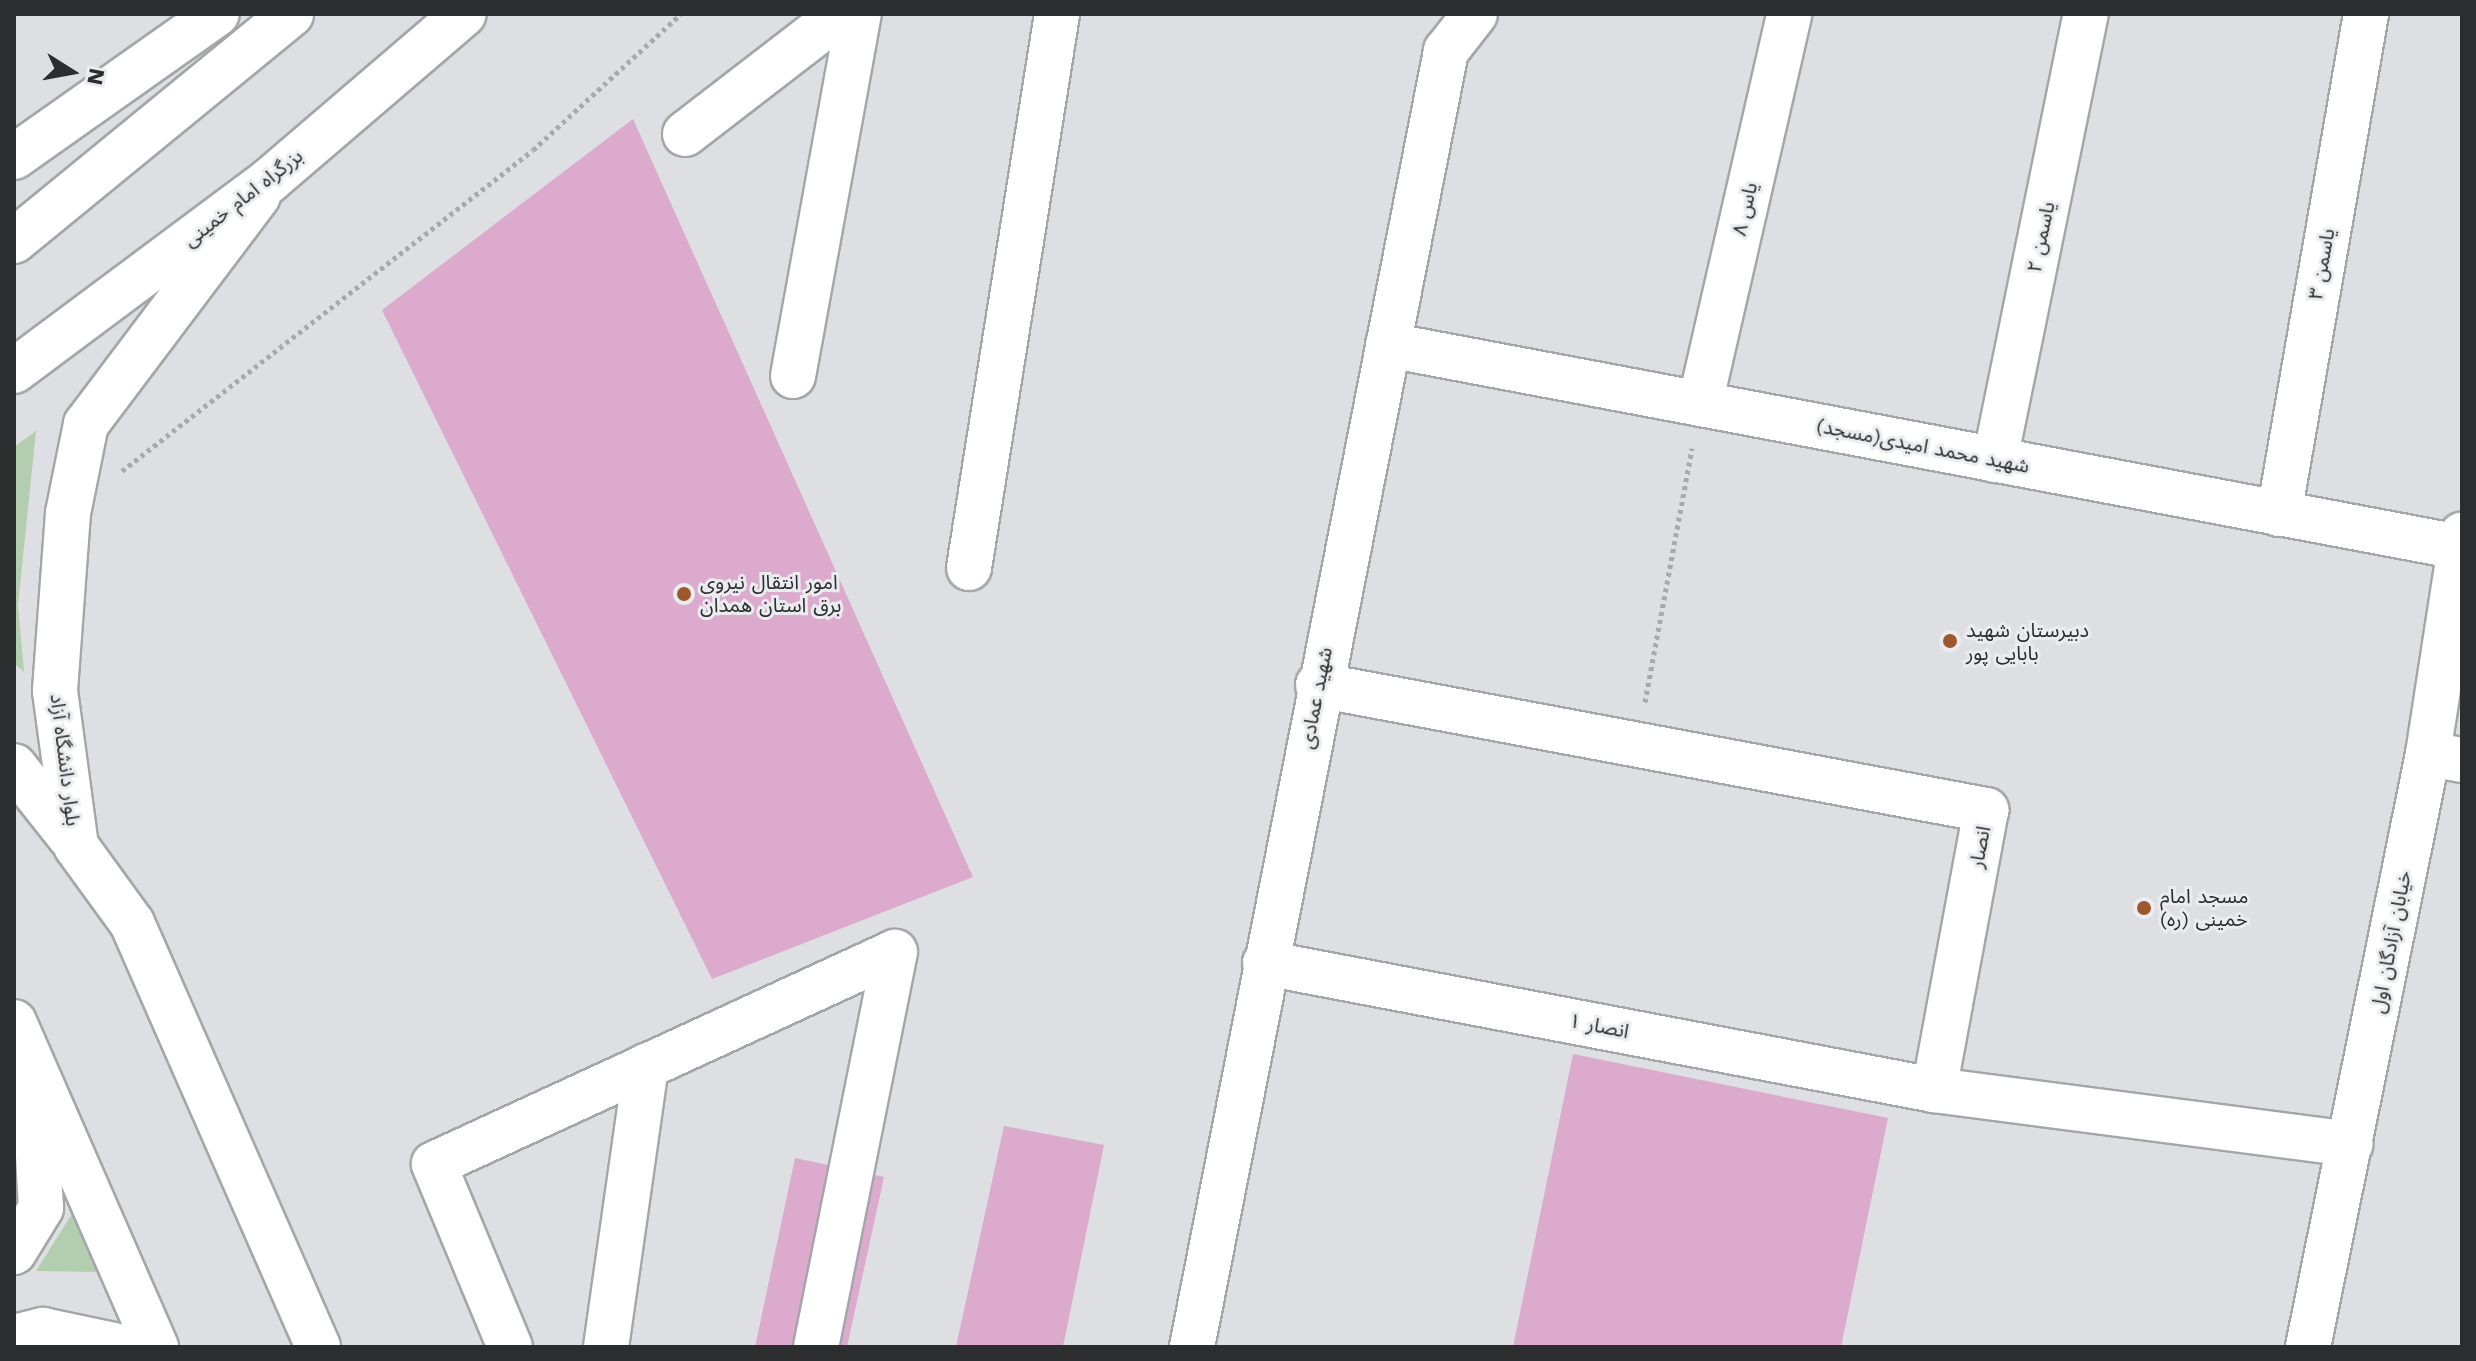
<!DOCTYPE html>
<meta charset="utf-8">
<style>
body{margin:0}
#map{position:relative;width:2476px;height:1361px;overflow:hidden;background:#dddfe2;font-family:"Work Sans","Noto Sans Arabic",sans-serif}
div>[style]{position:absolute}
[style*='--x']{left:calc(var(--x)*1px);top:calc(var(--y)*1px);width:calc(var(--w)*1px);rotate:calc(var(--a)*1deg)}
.green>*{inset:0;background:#b2ceaf}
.building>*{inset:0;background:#dbaacc}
.path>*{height:5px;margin-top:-2.5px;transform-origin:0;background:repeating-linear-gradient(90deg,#a7a9ab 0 4px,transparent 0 8px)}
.roads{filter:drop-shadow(2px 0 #a4a6a9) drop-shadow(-2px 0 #a4a6a9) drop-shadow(0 2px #a4a6a9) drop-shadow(0 -2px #a4a6a9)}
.minor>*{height:44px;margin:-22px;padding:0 22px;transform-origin:22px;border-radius:22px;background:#fff}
.tertiary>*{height:44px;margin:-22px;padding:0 22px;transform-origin:22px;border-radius:22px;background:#fff}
.secondary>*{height:44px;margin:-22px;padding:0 22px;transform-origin:22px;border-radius:22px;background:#fff}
.trunk>*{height:44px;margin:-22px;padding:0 22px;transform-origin:22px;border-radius:22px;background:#fff}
.dots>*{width:22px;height:22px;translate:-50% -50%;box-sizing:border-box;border:4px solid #eaecef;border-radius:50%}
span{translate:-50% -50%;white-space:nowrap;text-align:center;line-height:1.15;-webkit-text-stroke:6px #eaecef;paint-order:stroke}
.street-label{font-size:20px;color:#2c2d2e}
.poi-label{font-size:20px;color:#2c2d2e}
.left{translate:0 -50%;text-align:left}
.frame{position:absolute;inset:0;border:16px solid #2c2d2e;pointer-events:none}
.north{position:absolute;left:32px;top:32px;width:80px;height:80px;-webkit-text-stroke:6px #eaecef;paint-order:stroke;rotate:101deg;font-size:22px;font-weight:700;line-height:32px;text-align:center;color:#2c2d2e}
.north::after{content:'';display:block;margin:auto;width:28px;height:36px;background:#2c2d2e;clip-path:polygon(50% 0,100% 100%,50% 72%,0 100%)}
</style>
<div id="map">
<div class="green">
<div style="clip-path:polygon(36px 431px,18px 605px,24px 672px,14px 663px,14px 447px)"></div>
<div style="clip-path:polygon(72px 1214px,97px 1272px,36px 1271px)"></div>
</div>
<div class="building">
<div style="clip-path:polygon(633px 119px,973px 877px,712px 979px,382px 310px)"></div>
<div style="clip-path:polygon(1573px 1054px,1888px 1118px,1841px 1347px,1513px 1347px)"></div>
<div style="clip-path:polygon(1004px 1126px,1104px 1145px,1063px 1347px,956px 1347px)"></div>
<div style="clip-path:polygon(795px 1158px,884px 1177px,847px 1347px,755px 1347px)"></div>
</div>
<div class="path">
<div style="--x:122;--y:471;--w:521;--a:-37.99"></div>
<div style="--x:533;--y:150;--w:201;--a:-42.6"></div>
<div style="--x:1645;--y:702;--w:258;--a:-79.5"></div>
</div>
<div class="roads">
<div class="minor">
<div style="--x:685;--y:134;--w:197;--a:-37.6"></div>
<div style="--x:1388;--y:345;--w:1090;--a:10.68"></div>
<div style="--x:793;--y:376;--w:368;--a:-79.7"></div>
<div style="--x:1700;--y:404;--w:400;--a:-77.1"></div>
<div style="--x:1995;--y:460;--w:455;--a:-78.5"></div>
<div style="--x:2279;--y:514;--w:508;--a:-80.13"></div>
<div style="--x:969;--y:568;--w:561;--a:-80.97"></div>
<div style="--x:1318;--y:685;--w:680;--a:10.6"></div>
<div style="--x:1986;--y:810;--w:285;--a:100.5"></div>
<div style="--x:1934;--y:1090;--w:420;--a:7.4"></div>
<div style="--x:2428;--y:754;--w:35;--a:10"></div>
<div style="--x:1265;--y:963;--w:681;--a:10.75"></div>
<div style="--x:510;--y:1347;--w:198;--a:-112.6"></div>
<div style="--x:434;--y:1164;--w:507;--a:-24.7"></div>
<div style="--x:606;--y:1347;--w:284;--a:-81.9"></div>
<div style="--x:816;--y:1347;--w:403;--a:-78.7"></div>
<div style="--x:1192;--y:1347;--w:1321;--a:-78.91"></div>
<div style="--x:1446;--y:51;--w:47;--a:-51.9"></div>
</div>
<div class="tertiary">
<div style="--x:14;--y:1252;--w:52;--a:-58.5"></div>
<div style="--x:41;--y:1208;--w:140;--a:-93.3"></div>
<div style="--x:14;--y:1337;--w:30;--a:-14"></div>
<div style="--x:43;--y:1330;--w:82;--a:12"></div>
<div style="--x:2308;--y:1347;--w:605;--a:-78.56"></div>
<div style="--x:2428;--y:754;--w:222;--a:-81.2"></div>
</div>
<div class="secondary">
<div style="--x:14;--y:157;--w:248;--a:-35.2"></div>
<div style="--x:258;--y:196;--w:286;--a:127"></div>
<div style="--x:86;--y:424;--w:91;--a:101.4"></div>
<div style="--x:68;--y:513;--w:178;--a:94.2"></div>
<div style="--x:55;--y:691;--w:156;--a:82.3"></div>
<div style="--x:76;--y:846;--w:95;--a:54"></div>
<div style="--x:132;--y:923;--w:463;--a:66.3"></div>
<div style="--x:14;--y:766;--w:90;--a:51.7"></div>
<div style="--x:14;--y:1022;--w:355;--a:66.4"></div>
</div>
<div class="trunk">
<div style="--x:14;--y:241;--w:358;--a:-39.3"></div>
<div style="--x:14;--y:371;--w:319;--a:-36.7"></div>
<div style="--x:270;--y:180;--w:255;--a:-40.6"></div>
</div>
</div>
<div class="dots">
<div style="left:684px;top:594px;background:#9e582e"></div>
<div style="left:1950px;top:641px;background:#9e582e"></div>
<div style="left:2144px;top:908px;background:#9e582e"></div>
</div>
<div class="street-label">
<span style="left:243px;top:198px;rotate:-38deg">بزرگراه امام خمینی</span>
<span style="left:1745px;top:209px;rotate:-77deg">یاس ۸</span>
<span style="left:2041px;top:237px;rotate:-78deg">یاسمن ۲</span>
<span style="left:2322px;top:264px;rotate:-80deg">یاسمن ۳</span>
<span style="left:1923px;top:446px;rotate:11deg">(مسجد)شهید محمد امیدی</span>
<span style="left:1316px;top:698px;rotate:-79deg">شهید عمادی</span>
<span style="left:65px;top:760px;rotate:83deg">بلوار دانشگاه آزاد</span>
<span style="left:1980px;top:847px;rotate:-79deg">انصار</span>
<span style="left:2391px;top:942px;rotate:-79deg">خیابان آزادگان اول</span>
<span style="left:1599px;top:1026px;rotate:11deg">انصار ۱</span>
</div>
<div class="poi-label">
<span class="left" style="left:700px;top:594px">امور انتقال نیروی<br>برق استان همدان</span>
<span class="left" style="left:1966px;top:642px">دبیرستان شهید<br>بابایی پور</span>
<span class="left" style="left:2160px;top:908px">مسجد امام<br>خمینی (ره)</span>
</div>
<div class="frame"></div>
<div class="north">N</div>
</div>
